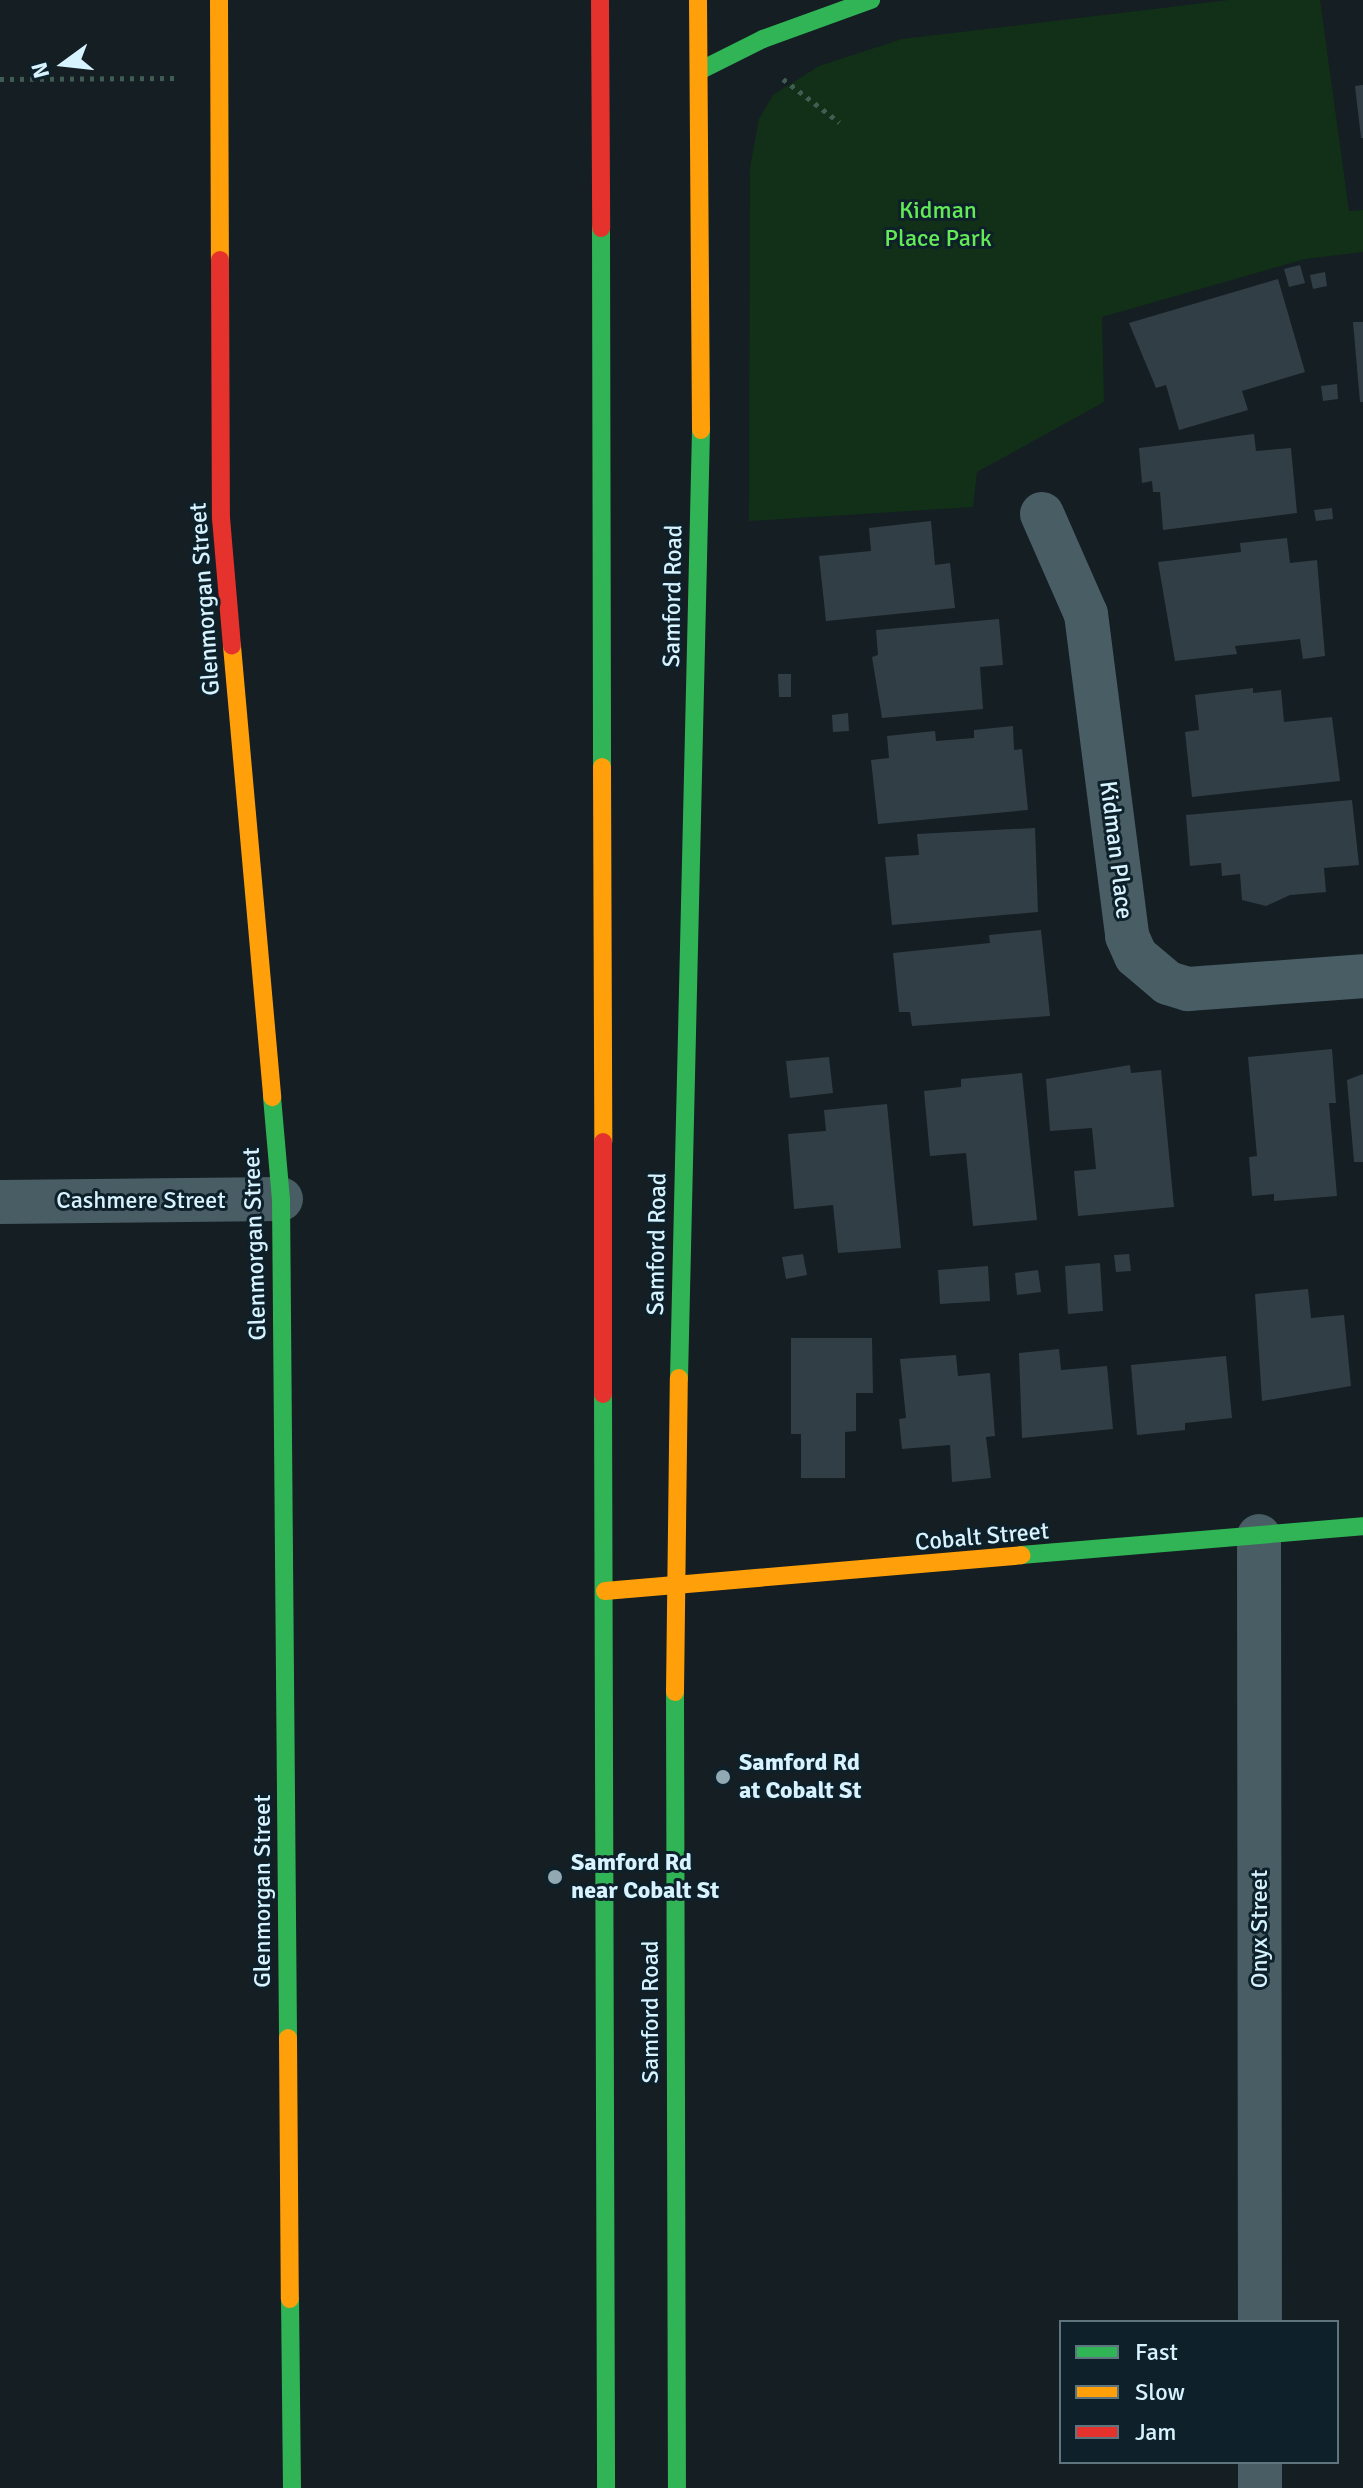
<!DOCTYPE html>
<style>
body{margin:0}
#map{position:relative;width:1363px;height:2488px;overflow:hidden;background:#141e23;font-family:Signika,sans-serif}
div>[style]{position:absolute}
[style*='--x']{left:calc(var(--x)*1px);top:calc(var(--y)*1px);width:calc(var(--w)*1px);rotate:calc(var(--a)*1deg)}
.green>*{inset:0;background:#113017}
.building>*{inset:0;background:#323e45}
.path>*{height:5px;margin-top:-2.5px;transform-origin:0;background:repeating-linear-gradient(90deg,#405d53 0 4px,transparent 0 10px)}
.street>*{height:44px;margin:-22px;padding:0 22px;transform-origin:22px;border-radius:22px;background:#485e64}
.fast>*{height:18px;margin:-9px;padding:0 9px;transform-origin:9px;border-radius:9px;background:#30b455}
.slow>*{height:18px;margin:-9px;padding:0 9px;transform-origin:9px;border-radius:9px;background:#ff9f0a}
.jam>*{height:18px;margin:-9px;padding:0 9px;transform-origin:9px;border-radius:9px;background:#e5322d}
.dots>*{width:22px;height:22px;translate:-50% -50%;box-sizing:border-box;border:4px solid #0e2029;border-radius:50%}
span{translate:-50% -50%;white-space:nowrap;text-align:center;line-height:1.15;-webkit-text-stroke:6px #0e2029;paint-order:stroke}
.park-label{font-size:24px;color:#63ea57}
.street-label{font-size:24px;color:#d6f3ff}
.poi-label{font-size:24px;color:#d6f3ff;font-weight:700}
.left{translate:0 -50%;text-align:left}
.legend{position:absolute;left:1059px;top:2320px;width:280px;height:144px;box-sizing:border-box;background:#0e2029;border:2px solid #5e747f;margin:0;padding:10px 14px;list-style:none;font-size:24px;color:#d6f3ff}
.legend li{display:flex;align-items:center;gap:16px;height:40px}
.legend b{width:40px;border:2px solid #5e747f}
.north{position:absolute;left:24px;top:24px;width:80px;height:80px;-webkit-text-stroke:6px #0e2029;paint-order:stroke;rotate:255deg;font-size:22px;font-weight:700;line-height:32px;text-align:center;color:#d6f3ff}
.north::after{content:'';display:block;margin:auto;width:28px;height:36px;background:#d6f3ff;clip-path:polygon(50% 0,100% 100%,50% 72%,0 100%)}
</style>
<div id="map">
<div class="green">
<div style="clip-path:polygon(1229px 0,1320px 0,1349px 211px,1363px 210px,1363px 252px,1305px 259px,1102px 317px,1104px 402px,977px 472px,973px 507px,749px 521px,750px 167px,759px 119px,773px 95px,819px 66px,902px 39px)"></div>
</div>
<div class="building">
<div style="clip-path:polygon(1363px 85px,1363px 138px,1361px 138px,1355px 86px)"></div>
<div style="clip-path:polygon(1300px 265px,1305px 283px,1289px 287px,1284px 269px)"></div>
<div style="clip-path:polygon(1325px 272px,1327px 286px,1313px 289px,1310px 275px)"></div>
<div style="clip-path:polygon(1278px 279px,1305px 372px,1242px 391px,1248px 410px,1179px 430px,1166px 385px,1156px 388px,1129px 323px)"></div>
<div style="clip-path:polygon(1353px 322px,1363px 322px,1363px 402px,1360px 402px)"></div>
<div style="clip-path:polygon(1337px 384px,1338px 399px,1323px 401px,1321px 386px)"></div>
<div style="clip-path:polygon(1254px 434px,1256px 451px,1291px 448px,1297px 513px,1163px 530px,1160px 492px,1153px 492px,1152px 481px,1142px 483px,1139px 448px)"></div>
<div style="clip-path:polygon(1332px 508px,1333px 519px,1316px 521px,1314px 510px)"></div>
<div style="clip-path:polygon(931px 521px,935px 565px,950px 563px,955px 608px,826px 621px,819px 556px,871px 551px,869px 528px)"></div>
<div style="clip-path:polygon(1287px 538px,1290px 563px,1317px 560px,1325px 656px,1303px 659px,1300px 639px,1235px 646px,1237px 654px,1175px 661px,1158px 562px,1241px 552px,1240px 543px)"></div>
<div style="clip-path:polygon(999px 619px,1003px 665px,980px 667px,983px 709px,882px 718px,872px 657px,878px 655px,876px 630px)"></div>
<div style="clip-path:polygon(778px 674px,791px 674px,791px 697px,779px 697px)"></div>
<div style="clip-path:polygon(1253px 688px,1253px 693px,1281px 690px,1284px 722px,1332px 717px,1340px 781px,1192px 797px,1185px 732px,1199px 730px,1195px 695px)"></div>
<div style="clip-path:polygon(848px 713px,849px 731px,833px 732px,832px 715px)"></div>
<div style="clip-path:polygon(1013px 726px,1014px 750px,1022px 749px,1028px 810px,878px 824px,871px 760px,889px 758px,887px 736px,935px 731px,936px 741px,974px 738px,974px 730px)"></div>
<div style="clip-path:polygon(1352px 800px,1359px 865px,1324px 868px,1326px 892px,1290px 895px,1266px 906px,1242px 900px,1240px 874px,1222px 876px,1221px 863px,1190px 866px,1186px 815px)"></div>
<div style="clip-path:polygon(1035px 828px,1038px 912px,892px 925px,885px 857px,919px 855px,917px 834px)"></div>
<div style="clip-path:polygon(1041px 930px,1050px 1016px,912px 1026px,910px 1012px,899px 1012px,893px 953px,990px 943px,989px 935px)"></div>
<div style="clip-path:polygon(1332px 1049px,1336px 1103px,1329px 1103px,1337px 1196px,1274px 1201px,1274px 1194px,1252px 1196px,1249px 1157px,1257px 1156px,1248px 1057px)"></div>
<div style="clip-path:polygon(829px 1057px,833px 1093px,790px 1098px,786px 1061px)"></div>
<div style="clip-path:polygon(1130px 1065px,1131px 1073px,1161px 1070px,1174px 1207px,1078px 1216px,1074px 1171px,1096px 1169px,1092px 1128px,1050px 1131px,1046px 1079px)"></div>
<div style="clip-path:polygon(1022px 1073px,1037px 1220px,973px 1226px,966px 1153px,930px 1156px,924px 1091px,961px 1087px,961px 1079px)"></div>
<div style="clip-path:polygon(1363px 1074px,1363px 1162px,1354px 1162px,1347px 1080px)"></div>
<div style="clip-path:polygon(887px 1104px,901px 1248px,838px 1253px,833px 1205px,794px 1209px,788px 1134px,826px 1131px,824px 1110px)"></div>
<div style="clip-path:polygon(803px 1254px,807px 1275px,786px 1279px,782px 1257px)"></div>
<div style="clip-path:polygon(1129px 1254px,1131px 1271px,1116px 1272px,1114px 1255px)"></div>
<div style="clip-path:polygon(1100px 1263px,1103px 1311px,1068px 1314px,1065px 1266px)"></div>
<div style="clip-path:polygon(988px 1266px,990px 1301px,940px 1304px,938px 1270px)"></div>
<div style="clip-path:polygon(1038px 1270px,1041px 1292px,1017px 1295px,1015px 1273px)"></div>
<div style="clip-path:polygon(1308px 1289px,1311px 1318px,1344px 1315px,1351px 1386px,1262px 1401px,1255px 1294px)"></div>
<div style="clip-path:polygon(791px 1338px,872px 1338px,873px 1393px,856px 1393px,856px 1431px,845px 1432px,845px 1478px,801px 1478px,801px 1434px,791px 1434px)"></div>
<div style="clip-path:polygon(1059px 1349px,1061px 1370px,1107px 1366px,1113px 1429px,1022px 1438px,1019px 1353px)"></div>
<div style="clip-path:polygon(956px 1355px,958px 1376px,990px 1373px,995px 1436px,986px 1437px,991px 1478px,952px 1482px,950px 1445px,902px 1449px,899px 1419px,906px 1418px,900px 1359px)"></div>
<div style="clip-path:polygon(1226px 1356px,1232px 1418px,1185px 1423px,1185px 1430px,1137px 1435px,1131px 1365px)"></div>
</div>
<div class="path">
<div style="--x:0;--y:79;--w:175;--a:-0.3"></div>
<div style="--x:783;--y:79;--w:71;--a:37.5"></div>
</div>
<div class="street">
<div style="--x:1042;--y:514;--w:109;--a:66.3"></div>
<div style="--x:1086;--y:614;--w:325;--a:82.7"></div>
<div style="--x:1127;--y:936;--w:22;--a:66"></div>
<div style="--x:1136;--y:956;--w:42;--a:40.2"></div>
<div style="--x:1168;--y:983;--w:21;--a:17"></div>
<div style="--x:1188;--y:989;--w:175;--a:-4.2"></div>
<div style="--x:0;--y:1202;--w:281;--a:-0.6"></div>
<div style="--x:1259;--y:1536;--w:786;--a:89.93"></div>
<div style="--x:1260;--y:2462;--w:26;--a:90"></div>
</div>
<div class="fast">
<div style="--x:699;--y:71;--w:72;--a:-26.6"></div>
<div style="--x:763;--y:39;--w:115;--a:-19.9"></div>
<div style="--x:601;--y:228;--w:539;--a:89.89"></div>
<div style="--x:272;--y:1097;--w:102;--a:85"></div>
<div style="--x:281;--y:1199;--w:839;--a:89.52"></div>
<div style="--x:679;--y:1378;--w:948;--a:-88.67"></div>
<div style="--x:603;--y:1394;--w:1094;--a:89.84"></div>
<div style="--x:1021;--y:1555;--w:343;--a:-4.8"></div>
<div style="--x:675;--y:1692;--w:796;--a:89.86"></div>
<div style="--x:290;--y:2299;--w:189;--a:89.4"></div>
</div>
<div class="slow">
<div style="--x:219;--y:0;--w:260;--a:89.8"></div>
<div style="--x:698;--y:0;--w:430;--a:89.6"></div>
<div style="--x:232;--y:646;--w:453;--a:84.9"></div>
<div style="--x:602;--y:767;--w:375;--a:89.8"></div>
<div style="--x:605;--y:1591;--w:418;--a:-4.9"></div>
<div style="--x:675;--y:1692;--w:314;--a:-89.3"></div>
<div style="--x:288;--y:2038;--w:261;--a:89.6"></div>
</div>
<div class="jam">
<div style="--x:600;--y:0;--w:228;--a:89.7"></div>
<div style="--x:220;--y:260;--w:258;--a:89.8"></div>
<div style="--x:221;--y:518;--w:128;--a:85.1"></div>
<div style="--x:603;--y:1142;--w:252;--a:90"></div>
</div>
<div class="dots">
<div style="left:723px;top:1777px;background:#92a8b2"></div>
<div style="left:555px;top:1877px;background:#92a8b2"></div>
</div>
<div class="park-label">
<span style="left:938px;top:225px">Kidman<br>Place Park</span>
</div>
<div class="street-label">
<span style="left:673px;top:596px;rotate:-89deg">Samford Road</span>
<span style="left:205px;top:599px;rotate:-94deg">Glenmorgan Street</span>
<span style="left:1116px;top:850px;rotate:83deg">Kidman Place</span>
<span style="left:141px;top:1201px">Cashmere Street</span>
<span style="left:255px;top:1244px;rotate:-92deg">Glenmorgan Street</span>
<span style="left:657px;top:1244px;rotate:-89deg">Samford Road</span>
<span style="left:982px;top:1537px;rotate:-5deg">Cobalt Street</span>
<span style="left:263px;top:1891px;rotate:-90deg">Glenmorgan Street</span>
<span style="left:1260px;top:1929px;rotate:-90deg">Onyx Street</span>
<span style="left:651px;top:2012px;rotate:-90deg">Samford Road</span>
</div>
<div class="poi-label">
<span class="left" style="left:739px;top:1777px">Samford Rd<br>at Cobalt St</span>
<span class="left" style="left:571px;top:1877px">Samford Rd<br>near Cobalt St</span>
</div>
<ul class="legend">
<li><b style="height:10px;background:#30b455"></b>Fast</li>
<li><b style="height:10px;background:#ff9f0a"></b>Slow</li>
<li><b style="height:10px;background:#e5322d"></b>Jam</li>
</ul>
<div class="north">N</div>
</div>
